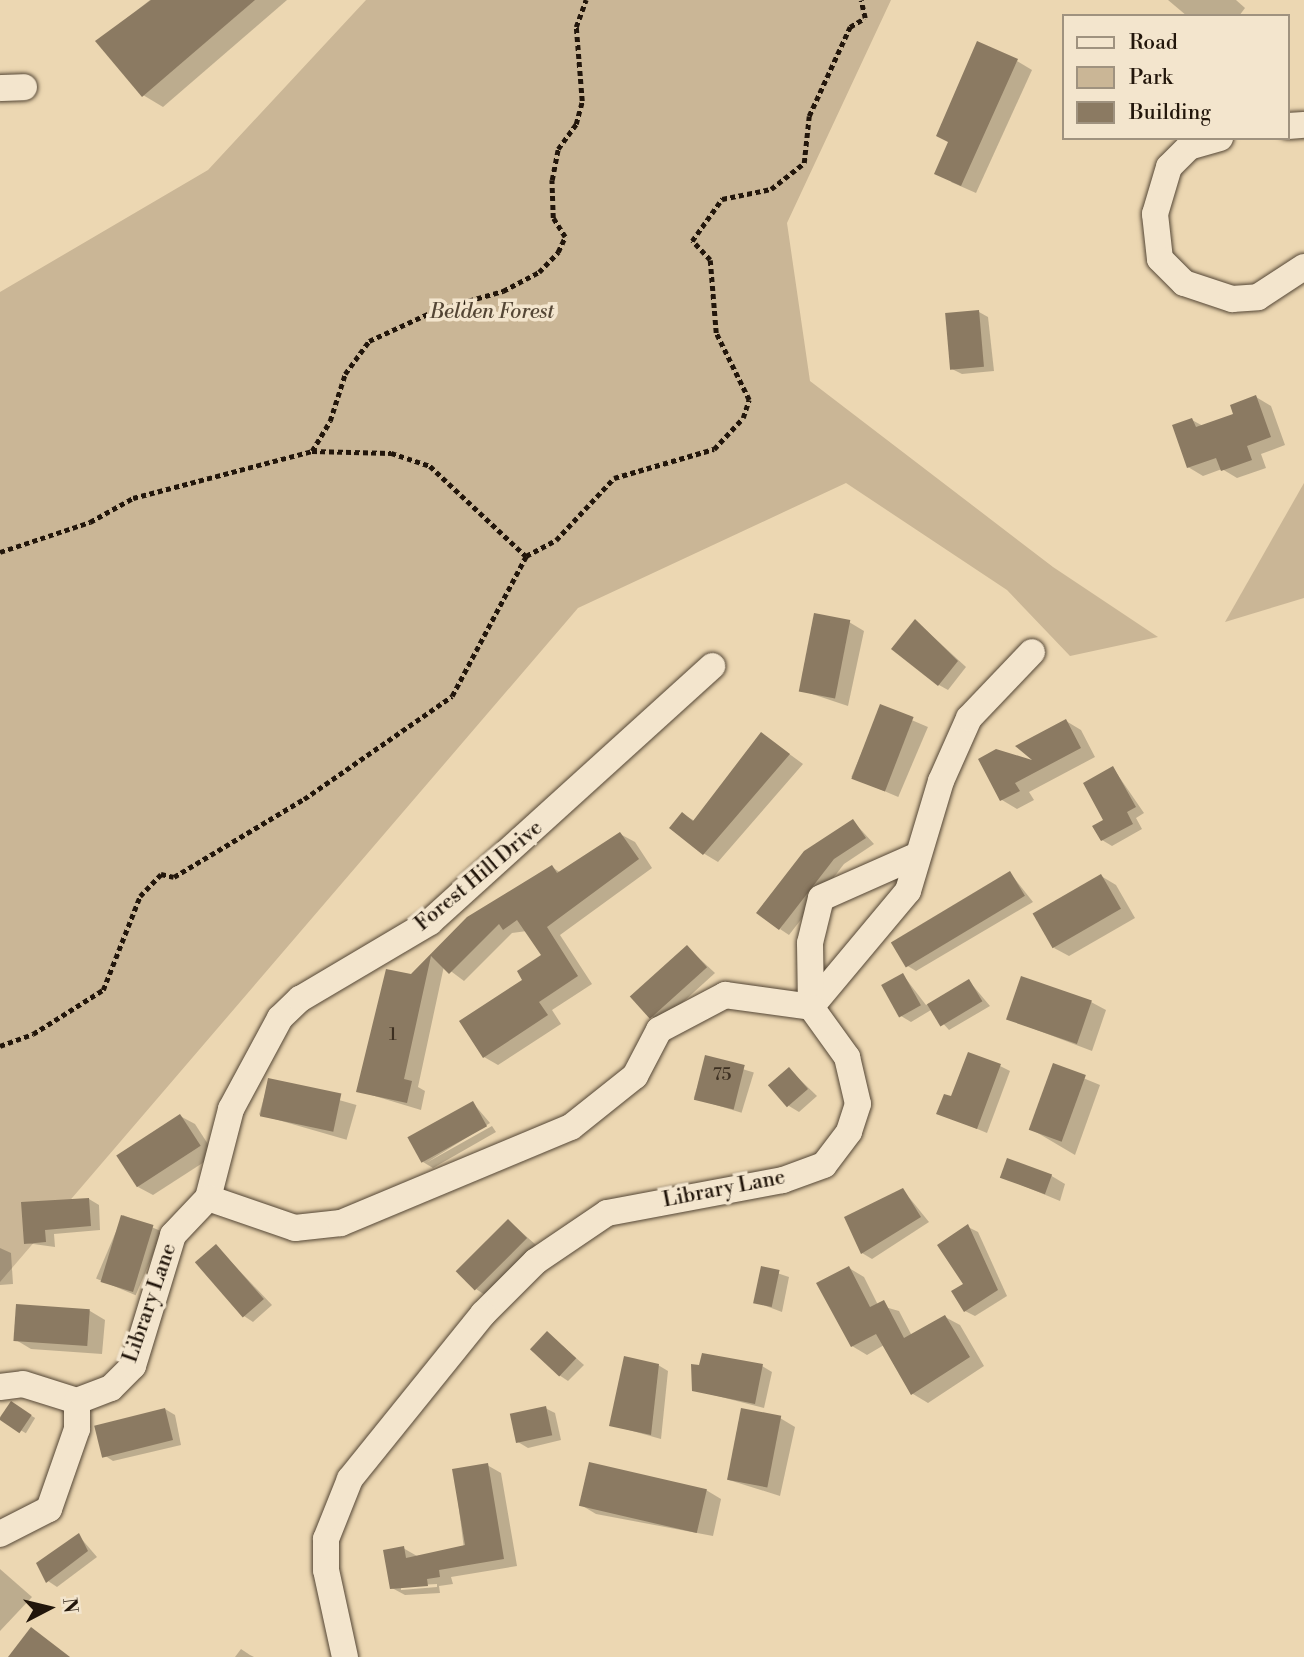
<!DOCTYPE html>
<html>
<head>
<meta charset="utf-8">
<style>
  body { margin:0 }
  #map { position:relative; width:1304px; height:1657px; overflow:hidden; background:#ecd7b2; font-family:"Libre Bodoni",serif }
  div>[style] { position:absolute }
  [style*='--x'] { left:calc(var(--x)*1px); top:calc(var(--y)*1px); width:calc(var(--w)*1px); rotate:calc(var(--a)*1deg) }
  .green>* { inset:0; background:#cab696 }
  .shadow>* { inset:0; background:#0003; transform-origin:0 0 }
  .building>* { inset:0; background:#8b7a62; transform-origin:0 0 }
  .path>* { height:4.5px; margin-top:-2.25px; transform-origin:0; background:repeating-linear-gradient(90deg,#22160b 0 5px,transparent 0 8.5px) }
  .roads { filter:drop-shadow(0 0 2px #544635) drop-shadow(0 0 2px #544635) }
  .minor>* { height:26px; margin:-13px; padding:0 13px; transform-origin:13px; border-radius:13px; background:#f3e5cd }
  span { translate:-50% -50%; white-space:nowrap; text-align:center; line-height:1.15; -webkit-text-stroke:7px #f3e5cd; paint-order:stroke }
  .number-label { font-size:18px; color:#3c2f21 }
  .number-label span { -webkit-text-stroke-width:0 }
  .park-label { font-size:21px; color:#544635; font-style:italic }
  .street-label { font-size:21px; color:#22160b }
  .legend { position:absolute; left:1062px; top:14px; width:228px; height:126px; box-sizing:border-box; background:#f3e5cd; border:2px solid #9f927f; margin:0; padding:9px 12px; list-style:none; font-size:21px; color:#22160b }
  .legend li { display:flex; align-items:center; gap:14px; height:35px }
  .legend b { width:35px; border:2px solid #9f927f }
  .north { position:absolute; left:14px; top:1573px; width:70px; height:70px; -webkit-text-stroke:5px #f3e5cd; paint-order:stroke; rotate:83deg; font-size:19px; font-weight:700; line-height:28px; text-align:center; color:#22160b }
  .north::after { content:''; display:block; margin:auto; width:24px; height:32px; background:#22160b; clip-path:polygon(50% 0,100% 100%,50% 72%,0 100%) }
</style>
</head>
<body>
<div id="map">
  <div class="green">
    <i style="clip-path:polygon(366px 0,891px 0,787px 223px,810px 381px,1053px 567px,1158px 637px,1070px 656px,1007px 590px,846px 483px,578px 608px,0 1282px,0 292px,208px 170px)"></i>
    <i style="clip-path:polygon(1304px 483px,1304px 598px,1225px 622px)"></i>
  </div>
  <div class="shadow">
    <i style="clip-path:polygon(150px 0,287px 0,163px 107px,143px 95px,98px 41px)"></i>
    <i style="clip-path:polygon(1168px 0,1236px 0,1245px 8px,1239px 16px,1187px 16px)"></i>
    <i style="clip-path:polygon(1017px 61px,1032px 70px,976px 193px,951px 182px)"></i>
    <i style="clip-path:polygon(979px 312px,988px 317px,994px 371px,962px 374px,952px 369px)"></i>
    <i style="clip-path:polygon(1256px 397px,1271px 406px,1285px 445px,1261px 454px,1266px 468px,1237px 478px,1222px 469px,1203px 476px,1188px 467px,1192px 420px,1203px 426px,1235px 415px)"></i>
    <i style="clip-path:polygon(916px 621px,966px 667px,948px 690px,939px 685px)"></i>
    <i style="clip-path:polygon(849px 622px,864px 631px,848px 706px,800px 690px)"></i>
    <i style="left:881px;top:707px;width:51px;height:76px;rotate:23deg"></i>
    <i style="clip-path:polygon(1066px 721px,1081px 730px,1095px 757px,1029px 792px,1034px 800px,1017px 809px,1002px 800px,980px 759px,1040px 764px)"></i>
    <i style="clip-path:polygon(762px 734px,803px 764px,718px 862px,703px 853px,682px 814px,695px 821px)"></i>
    <i style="clip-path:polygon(1113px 768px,1144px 813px,1136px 818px,1142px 829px,1112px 846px,1102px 840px)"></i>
    <i style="clip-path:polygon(853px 821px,874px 844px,844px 864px,789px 935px,780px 929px)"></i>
    <i style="clip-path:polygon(620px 834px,635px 842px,652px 868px,560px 935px,592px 984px,552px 1010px,561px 1024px,498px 1065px,484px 1057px,543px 956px,527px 931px,512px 933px,464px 981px,444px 966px,418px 1087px,425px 1091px,421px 1110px,358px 1091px,411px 976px,469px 919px,552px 867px,561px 873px)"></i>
    <i style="clip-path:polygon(1010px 873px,1033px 902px,916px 971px,906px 965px)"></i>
    <i style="clip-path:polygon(1101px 876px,1116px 885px,1135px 918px,1069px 956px,1054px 948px)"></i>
    <i style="clip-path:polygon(687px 947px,715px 973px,661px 1022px,651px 1016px)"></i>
    <i style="clip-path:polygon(903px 975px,926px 1005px,969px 981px,990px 1006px,949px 1030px,931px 1010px,911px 1022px,901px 1016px)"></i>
    <i style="clip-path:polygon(1091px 1002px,1106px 1010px,1092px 1051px,1008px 1019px)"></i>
    <i style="left:706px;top:1058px;width:50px;height:42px;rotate:17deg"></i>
    <i style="clip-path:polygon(1000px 1066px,1010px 1071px,987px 1133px,939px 1113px)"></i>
    <i style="clip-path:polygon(1054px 1066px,1100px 1085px,1075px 1155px,1031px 1129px)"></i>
    <i style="clip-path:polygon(789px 1069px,817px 1096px,799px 1112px,789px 1106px)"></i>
    <i style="left:269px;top:1080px;width:91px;height:36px;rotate:16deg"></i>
    <i style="clip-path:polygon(473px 1103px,490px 1123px,426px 1163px,492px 1126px,496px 1132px,433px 1168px,423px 1162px)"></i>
    <i style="clip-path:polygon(180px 1116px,195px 1124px,215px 1155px,153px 1195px,138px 1187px)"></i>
    <i style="clip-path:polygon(1050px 1175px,1065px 1184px,1060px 1201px,1002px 1177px)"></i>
    <i style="clip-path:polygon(903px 1190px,929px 1222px,872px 1259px,862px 1253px)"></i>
    <i style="clip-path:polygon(89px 1199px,99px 1205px,100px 1230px,54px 1234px,55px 1247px,26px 1243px)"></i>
    <i style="left:123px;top:1215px;width:43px;height:69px;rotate:23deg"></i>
    <i style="clip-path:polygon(509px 1221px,536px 1245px,485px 1295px,476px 1289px)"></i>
    <i style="clip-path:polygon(968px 1227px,978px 1232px,1007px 1296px,975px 1316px,965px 1311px)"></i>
    <i style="clip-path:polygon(216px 1246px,272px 1305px,253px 1322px,244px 1316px)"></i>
    <i style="clip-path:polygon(0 1248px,11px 1253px,13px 1284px,0 1285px)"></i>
    <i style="clip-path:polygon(762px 1268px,789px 1277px,782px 1312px,755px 1302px)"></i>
    <i style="clip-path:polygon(849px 1268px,864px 1277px,878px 1305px,899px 1311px,912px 1336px,945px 1317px,960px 1325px,984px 1366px,928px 1403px,913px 1394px,884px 1345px,867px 1355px,852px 1346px)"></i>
    <i style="clip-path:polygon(18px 1306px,90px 1311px,105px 1320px,102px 1354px,31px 1349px,16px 1340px)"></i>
    <i style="clip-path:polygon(548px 1333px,584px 1365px,568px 1381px,559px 1375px)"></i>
    <i style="clip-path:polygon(658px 1365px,668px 1371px,661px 1439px,611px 1425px)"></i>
    <i style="clip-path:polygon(762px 1366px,772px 1372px,764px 1408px,694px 1390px)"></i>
    <i style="left:12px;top:1404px;width:27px;height:18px;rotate:31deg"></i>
    <i style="clip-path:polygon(545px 1408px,555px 1413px,561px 1440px,528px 1448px,518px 1442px)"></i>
    <i style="clip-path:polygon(165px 1409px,175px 1415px,181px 1445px,113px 1461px,104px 1455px)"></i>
    <i style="clip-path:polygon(780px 1418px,795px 1427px,780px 1496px,729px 1480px)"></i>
    <i style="clip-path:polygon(evenodd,487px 1465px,501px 1473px,517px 1566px,451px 1577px,453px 1584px,439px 1586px,440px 1593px,405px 1595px,392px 1588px,403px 1548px,417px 1556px,464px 1549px,454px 1470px,487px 1465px,437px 1584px,437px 1587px,401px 1590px,401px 1586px,437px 1584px)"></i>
    <i style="clip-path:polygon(706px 1490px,721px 1499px,713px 1536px,596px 1514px,581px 1505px)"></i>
    <i style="clip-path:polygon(79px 1536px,97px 1557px,57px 1587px,48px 1581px)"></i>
    <i style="clip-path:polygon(0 1569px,32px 1597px,0 1631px)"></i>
    <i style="clip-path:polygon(241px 1649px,250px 1655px,254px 1657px,235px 1657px)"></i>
  </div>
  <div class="building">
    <i style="clip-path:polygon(151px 0,255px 0,142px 97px,95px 41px)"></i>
    <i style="clip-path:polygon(977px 41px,1018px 59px,961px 186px,934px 174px,948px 142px,936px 136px)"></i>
    <i style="left:979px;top:310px;width:57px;height:34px;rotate:85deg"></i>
    <i style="clip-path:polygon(1256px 395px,1271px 437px,1247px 446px,1252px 460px,1221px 471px,1216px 458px,1187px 468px,1172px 425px,1192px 418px,1196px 427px,1233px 414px,1230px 405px)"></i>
    <i style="left:814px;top:613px;width:37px;height:80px;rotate:11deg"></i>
    <i style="clip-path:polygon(915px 619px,958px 661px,938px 686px,891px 649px)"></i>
    <i style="left:880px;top:704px;width:36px;height:80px;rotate:21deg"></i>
    <i style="clip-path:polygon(1066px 719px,1081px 748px,1015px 783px,1020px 791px,1000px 801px,978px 759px,996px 749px,1032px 760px,1015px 746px)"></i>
    <i style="clip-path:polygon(761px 732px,790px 754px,703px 855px,669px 828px,682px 812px,693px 821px)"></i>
    <i style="clip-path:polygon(1113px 766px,1136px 807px,1127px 812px,1133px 824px,1101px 841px,1092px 826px,1103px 820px,1083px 783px)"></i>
    <i style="clip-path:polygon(853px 819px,866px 838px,834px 859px,779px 930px,756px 913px,804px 851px)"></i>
    <i style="clip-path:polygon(620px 832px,639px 859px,547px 927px,578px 976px,539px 1002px,548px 1015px,483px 1058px,459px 1021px,522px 980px,517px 971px,541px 955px,517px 920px,503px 930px,499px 924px,449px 974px,431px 956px,404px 1079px,412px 1081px,407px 1103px,356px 1092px,386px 969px,411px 974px,467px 917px,552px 865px,557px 873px)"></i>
    <i style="left:1010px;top:871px;width:29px;height:139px;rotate:59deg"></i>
    <i style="left:1101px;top:874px;width:40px;height:79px;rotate:60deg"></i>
    <i style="left:687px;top:945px;width:30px;height:77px;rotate:48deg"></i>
    <i style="left:903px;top:973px;width:37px;height:25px;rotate:61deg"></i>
    <i style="left:1021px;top:976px;width:75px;height:46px;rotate:19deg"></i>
    <i style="left:969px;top:979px;width:26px;height:49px;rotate:59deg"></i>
    <i style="clip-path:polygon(968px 1052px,1001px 1064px,977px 1129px,936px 1114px,944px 1094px,951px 1096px)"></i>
    <i style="left:705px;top:1055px;width:41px;height:46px;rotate:14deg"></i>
    <i style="left:1053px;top:1063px;width:35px;height:71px;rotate:20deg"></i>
    <i style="left:789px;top:1067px;width:29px;height:28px;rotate:49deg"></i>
    <i style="left:268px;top:1078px;width:75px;height:39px;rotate:12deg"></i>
    <i style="left:473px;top:1101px;width:29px;height:75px;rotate:61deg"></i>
    <i style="left:180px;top:1114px;width:38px;height:76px;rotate:57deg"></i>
    <i style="left:1007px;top:1158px;width:48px;height:21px;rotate:20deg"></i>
    <i style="clip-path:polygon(903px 1188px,921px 1217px,861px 1254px,844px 1217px)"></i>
    <i style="clip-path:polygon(89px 1198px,91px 1226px,45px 1230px,46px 1242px,24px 1244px,21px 1202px)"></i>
    <i style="left:121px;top:1215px;width:34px;height:70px;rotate:17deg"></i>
    <i style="left:508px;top:1219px;width:27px;height:74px;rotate:45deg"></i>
    <i style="clip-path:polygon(968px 1224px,998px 1290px,964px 1312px,951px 1291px,963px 1284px,937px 1245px)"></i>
    <i style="left:216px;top:1244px;width:73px;height:28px;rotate:49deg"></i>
    <i style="left:761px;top:1266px;width:19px;height:38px;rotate:12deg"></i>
    <i style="clip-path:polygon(849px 1266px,870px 1307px,884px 1300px,904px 1338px,945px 1315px,970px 1357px,911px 1395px,876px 1334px,851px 1347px,816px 1283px)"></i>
    <i style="left:16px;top:1304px;width:74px;height:37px;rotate:4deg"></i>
    <i style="left:547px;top:1331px;width:40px;height:25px;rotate:43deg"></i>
    <i style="clip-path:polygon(702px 1353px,763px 1364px,755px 1404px,692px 1391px,691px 1364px,699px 1365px)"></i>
    <i style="clip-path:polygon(624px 1356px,659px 1364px,651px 1435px,609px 1426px)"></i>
    <i style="left:11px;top:1401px;width:25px;height:22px;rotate:34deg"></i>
    <i style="left:546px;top:1406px;width:30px;height:37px;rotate:78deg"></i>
    <i style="left:165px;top:1408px;width:33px;height:73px;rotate:76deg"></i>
    <i style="left:741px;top:1408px;width:41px;height:73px;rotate:11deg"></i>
    <i style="left:589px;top:1462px;width:121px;height:45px;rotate:13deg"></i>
    <i style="clip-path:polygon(488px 1463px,504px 1559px,439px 1570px,440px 1577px,427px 1579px,428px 1586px,390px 1589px,383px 1550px,404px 1546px,406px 1558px,465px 1545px,452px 1469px)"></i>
    <i style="clip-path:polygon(79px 1533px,88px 1551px,46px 1583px,36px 1563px)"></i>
    <i style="clip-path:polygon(31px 1627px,70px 1657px,8px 1657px)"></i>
  </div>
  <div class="path">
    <i style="--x:312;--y:451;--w:35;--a:-59"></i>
    <i style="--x:330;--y:421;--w:49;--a:-72.3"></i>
    <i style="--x:345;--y:374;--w:41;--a:-54"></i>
    <i style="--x:369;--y:341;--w:74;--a:-24.8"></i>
    <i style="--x:436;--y:310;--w:70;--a:-15.8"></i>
    <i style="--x:503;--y:291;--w:41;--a:-27.8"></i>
    <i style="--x:539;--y:272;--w:28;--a:-46"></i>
    <i style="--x:558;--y:252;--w:17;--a:-65"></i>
    <i style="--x:565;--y:237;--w:22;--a:-122"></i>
    <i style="--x:553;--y:218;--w:38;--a:-92"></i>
    <i style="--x:552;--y:180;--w:32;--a:-79"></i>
    <i style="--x:558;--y:149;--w:31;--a:-54"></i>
    <i style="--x:576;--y:124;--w:24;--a:-75"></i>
    <i style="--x:582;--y:101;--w:74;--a:-94.6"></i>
    <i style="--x:576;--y:27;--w:29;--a:-70"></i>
    <i style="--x:0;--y:552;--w:95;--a:-18.4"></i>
    <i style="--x:90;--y:522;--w:49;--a:-29.2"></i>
    <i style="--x:133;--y:498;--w:185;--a:-14.7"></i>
    <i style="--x:312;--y:451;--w:79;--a:1.5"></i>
    <i style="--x:391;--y:453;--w:41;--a:18.4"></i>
    <i style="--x:430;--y:466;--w:132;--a:43.2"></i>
    <i style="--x:0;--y:1046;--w:35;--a:-20"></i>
    <i style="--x:33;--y:1034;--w:83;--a:-32.2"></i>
    <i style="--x:103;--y:990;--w:101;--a:-68.5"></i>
    <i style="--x:140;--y:896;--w:30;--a:-46"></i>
    <i style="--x:161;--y:874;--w:13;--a:13"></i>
    <i style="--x:174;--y:877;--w:152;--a:-31"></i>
    <i style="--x:304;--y:799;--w:180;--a:-34.8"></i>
    <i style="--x:452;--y:696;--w:158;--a:-62.1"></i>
    <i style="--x:526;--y:556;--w:34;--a:-28"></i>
    <i style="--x:556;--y:540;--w:85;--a:-46.9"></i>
    <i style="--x:614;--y:478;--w:104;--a:-16.2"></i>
    <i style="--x:714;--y:449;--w:42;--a:-46.9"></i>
    <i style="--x:743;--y:418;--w:19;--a:-72"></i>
    <i style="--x:749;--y:400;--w:75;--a:-116.2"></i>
    <i style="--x:716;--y:333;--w:73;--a:-94.7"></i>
    <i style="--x:710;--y:260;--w:26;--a:-133"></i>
    <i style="--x:692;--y:241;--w:52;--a:-54.5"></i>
    <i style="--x:722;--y:199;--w:50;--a:-11.5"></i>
    <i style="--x:771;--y:189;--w:42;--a:-38.2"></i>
    <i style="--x:804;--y:163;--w:47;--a:-83.9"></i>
    <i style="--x:809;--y:116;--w:98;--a:-65.3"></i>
    <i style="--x:850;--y:27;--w:17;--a:-31"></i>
    <i style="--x:865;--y:18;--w:18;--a:-103"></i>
  </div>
  <div class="roads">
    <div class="minor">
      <i style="--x:0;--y:88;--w:24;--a:-2"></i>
      <i style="--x:1288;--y:126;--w:16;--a:-4"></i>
      <i style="--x:1220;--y:138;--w:32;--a:164"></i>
      <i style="--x:1189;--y:147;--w:28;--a:135"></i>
      <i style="--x:1169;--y:167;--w:49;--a:106.6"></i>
      <i style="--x:1155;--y:214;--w:45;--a:83.7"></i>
      <i style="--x:1160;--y:259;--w:34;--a:45"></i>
      <i style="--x:1184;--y:283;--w:51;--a:18.4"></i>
      <i style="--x:1232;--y:299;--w:26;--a:-4"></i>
      <i style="--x:1258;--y:297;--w:55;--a:-33.1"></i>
      <i style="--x:811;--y:1007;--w:151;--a:-50.1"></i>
      <i style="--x:908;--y:891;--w:115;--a:-73.3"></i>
      <i style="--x:941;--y:781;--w:69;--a:-66"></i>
      <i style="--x:969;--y:718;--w:91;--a:-46.3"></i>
      <i style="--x:811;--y:1007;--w:64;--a:-90.9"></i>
      <i style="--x:810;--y:943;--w:46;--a:-76.3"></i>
      <i style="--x:821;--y:898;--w:104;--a:-23.9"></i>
      <i style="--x:208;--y:1198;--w:92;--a:-75.5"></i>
      <i style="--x:231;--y:1109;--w:103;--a:-61.7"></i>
      <i style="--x:280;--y:1018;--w:28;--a:-44"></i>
      <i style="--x:300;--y:999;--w:151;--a:-30.6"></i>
      <i style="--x:430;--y:922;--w:381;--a:-42.2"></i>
      <i style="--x:0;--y:1387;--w:23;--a:-7"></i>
      <i style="--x:23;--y:1384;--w:57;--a:17.5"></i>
      <i style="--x:77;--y:1401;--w:36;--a:-21"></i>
      <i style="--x:111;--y:1388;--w:31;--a:-45"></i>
      <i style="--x:133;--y:1366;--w:137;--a:-73"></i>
      <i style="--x:173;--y:1235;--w:51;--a:-46.6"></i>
      <i style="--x:208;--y:1198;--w:92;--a:19"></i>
      <i style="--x:295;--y:1228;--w:46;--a:-6.2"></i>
      <i style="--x:341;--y:1223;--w:249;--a:-22.7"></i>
      <i style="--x:571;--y:1127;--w:82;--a:-38.6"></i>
      <i style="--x:635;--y:1076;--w:52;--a:-62.4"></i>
      <i style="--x:659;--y:1030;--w:75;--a:-27.9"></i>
      <i style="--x:725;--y:995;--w:87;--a:7.9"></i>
      <i style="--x:811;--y:1007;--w:62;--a:54.2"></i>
      <i style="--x:847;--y:1057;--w:48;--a:76.8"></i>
      <i style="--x:858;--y:1104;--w:29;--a:108"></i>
      <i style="--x:849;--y:1132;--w:41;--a:127.1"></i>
      <i style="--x:824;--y:1165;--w:44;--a:159.9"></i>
      <i style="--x:783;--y:1180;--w:179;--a:169.4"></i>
      <i style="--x:607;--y:1213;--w:86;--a:145.9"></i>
      <i style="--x:536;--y:1261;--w:75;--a:135"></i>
      <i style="--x:483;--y:1314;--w:212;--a:128.9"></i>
      <i style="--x:350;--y:1479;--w:65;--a:111.8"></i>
      <i style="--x:326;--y:1539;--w:31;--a:90"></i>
      <i style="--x:326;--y:1570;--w:89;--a:77.7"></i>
      <i style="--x:0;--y:1534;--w:55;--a:-27"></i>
      <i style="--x:49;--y:1509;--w:85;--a:-70.7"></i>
      <i style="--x:77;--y:1429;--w:28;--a:-90"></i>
    </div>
  </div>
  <div class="number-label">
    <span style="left:393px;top:1035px">1</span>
    <span style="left:722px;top:1075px">75</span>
  </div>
  <div class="park-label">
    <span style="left:492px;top:312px">Belden Forest</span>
  </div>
  <div class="street-label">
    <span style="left:479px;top:876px;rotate:-40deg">Forest Hill Drive</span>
    <span style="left:724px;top:1189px;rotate:-11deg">Library Lane</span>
    <span style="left:150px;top:1303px;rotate:-71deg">Library Lane</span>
  </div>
  <ul class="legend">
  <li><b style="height:9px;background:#f3e5cd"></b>Road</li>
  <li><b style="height:19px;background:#cab696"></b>Park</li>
  <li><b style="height:19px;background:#8b7a62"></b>Building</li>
  </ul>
  <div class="north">N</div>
</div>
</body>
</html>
